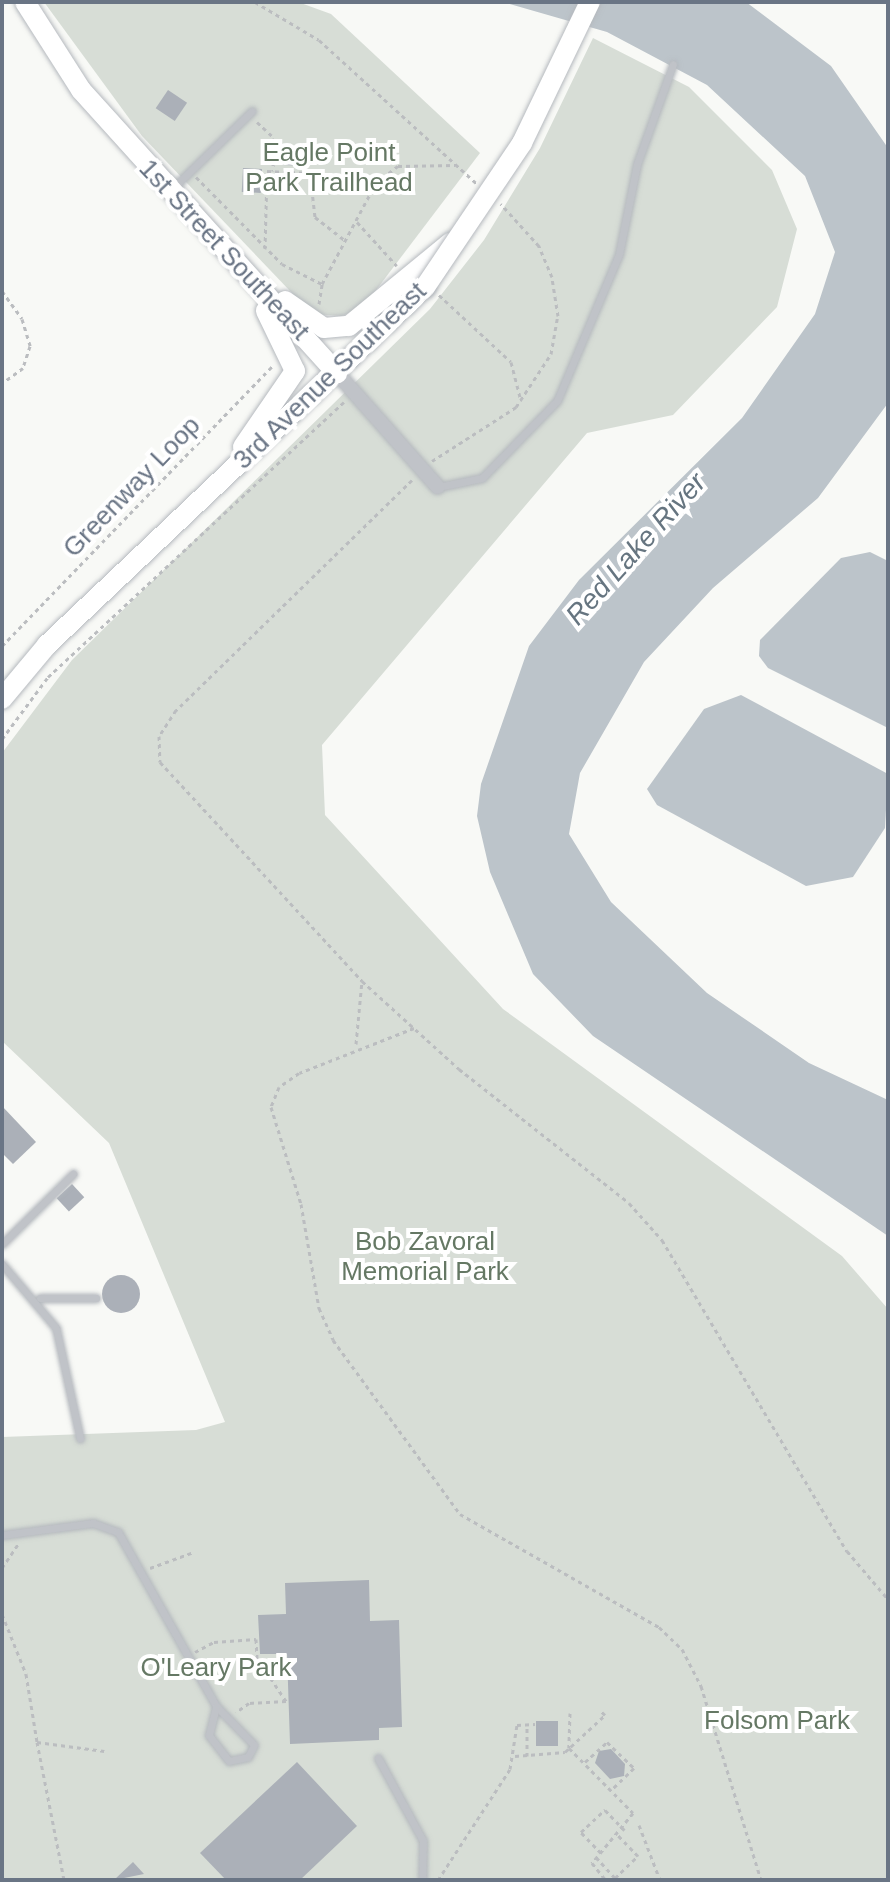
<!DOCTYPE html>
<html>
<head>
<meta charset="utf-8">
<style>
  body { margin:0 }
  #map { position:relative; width:890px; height:1882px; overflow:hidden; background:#f8f9f6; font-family:Arial,sans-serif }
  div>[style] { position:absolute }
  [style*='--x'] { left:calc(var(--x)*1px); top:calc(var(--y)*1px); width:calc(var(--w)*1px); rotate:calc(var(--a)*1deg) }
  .green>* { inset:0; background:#d7ddd6 }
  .water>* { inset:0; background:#bcc4ca }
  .building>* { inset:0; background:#abb0b8; transform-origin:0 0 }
  .round { border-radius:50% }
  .path>* { height:3px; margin-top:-1.5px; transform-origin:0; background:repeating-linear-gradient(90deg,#bbbdc0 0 4px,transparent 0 8px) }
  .roads { filter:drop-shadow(0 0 2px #b5b9be) drop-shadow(0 0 2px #b5b9be) }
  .lane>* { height:7px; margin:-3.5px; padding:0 3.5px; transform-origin:3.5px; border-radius:3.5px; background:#c0c3c8 }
  .street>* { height:14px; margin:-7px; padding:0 7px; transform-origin:7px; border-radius:7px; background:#c0c3c8 }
  .secondary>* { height:20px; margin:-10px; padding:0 10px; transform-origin:10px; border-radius:10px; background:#fff }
  .bridges { filter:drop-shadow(0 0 2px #b5b9be) drop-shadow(0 0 2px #b5b9be) }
  .secondary-bridge>* { height:20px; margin:-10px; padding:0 10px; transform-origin:10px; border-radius:10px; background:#fff }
  span { translate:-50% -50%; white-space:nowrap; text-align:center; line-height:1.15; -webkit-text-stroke:8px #fff; paint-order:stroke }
  .park-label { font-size:26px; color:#657864 }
  .street-label { font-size:26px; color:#6a7585 }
  .water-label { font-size:28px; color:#667580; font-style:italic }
  .frame { position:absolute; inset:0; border:4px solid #6a7585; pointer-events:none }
</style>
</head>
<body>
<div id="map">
  <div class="green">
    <i style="clip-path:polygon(44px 2px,298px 2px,331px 14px,480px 153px,364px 306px,342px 316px,312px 314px,142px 136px)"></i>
    <i style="clip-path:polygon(593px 38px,689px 87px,772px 170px,797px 229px,777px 307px,673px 415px,587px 433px,322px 745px,325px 815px,503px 1009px,842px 1256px,888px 1309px,888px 1880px,2px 1880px,2px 1437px,196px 1430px,225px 1422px,109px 1143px,2px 1041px,2px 753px,72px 660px,430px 309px,484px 240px,540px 148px)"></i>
  </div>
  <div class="water">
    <i style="clip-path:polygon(503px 2px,746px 2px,831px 66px,888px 148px,888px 403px,818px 498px,713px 588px,644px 662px,580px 773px,569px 834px,611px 902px,707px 993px,809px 1063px,888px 1100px,888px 1236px,593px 1036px,533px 974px,490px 872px,477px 816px,481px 784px,529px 646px,579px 580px,742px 418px,815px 314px,835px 252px,805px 176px,707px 85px,607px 32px)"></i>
    <i style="clip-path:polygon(870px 552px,888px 561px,888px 728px,768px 668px,759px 656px,760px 640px,841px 558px)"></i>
    <i style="clip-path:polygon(741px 695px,888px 774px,885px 828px,853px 877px,806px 886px,657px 805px,647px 789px,704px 709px)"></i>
  </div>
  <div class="building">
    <i style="left:168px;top:90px;width:23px;height:22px;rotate:34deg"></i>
    <i style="left:282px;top:151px;width:24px;height:14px;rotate:2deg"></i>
    <i style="left:243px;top:168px;width:19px;height:24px;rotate:3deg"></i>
    <i style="clip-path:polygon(2px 1106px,36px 1142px,13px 1164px,2px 1153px)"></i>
    <i style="left:72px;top:1184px;width:18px;height:21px;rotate:47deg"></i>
    <i class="round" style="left:102px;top:1275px;width:38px;height:38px"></i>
    <i style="clip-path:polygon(369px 1580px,370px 1621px,399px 1620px,402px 1727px,379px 1728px,379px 1740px,290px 1744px,287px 1654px,260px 1654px,258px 1615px,286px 1614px,285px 1583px)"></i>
    <i style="left:536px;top:1721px;width:22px;height:25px"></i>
    <i style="clip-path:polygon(611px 1749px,625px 1764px,624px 1776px,610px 1779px,595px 1763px,599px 1751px)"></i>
    <i style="clip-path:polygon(297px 1762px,357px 1826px,300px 1880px,226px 1880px,200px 1853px)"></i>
    <i style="clip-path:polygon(133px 1862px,144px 1874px,114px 1880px)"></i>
  </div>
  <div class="path">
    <i style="--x:255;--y:2;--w:74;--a:30.7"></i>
    <i style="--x:319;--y:40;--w:214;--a:42.3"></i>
    <i style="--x:257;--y:122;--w:23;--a:43"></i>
    <i style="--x:274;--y:138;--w:33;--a:92"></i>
    <i style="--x:196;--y:177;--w:122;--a:45.3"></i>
    <i style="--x:282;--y:264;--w:45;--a:26.6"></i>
    <i style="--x:357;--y:222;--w:59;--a:47.7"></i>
    <i style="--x:265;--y:249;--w:78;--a:-88.5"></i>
    <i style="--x:267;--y:171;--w:43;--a:2.7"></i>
    <i style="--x:310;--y:173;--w:44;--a:83.5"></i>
    <i style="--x:315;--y:217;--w:37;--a:38"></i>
    <i style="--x:2;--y:291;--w:34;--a:54"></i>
    <i style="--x:22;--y:319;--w:28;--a:73"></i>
    <i style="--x:30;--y:346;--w:23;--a:108"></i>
    <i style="--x:23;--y:368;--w:26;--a:144"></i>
    <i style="--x:439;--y:295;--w:98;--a:42.9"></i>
    <i style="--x:511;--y:362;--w:40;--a:75.6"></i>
    <i style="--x:319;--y:304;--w:20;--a:-81"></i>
    <i style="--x:322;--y:284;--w:115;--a:-61.9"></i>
    <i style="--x:376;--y:183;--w:28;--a:-38"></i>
    <i style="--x:398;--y:166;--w:57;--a:-1"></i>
    <i style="--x:432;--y:461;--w:100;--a:-32.7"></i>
    <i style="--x:516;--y:407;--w:64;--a:-56.6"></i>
    <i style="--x:551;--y:354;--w:39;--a:-80"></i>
    <i style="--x:558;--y:316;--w:39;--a:-99"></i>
    <i style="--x:552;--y:277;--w:34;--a:-113"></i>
    <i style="--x:539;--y:246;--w:57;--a:-132.1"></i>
    <i style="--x:412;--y:480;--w:330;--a:135.7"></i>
    <i style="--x:176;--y:710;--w:31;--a:123"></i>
    <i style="--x:159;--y:736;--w:26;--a:88"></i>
    <i style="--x:160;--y:762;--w:298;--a:47.3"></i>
    <i style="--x:362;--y:981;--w:131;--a:42.2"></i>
    <i style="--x:459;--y:1069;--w:216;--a:38.2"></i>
    <i style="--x:629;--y:1203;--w:50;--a:48.3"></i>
    <i style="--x:662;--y:1240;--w:362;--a:59.3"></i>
    <i style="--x:847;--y:1551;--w:63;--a:49.5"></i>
    <i style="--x:2;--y:646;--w:390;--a:-46"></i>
    <i style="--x:2;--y:739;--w:77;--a:-53.4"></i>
    <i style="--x:48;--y:677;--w:404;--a:-42.9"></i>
    <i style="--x:414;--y:1028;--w:123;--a:158.6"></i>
    <i style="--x:299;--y:1073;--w:24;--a:145"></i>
    <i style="--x:279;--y:1087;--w:22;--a:112"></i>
    <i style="--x:271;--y:1107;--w:102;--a:72.8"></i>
    <i style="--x:301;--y:1204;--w:106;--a:80.2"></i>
    <i style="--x:319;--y:1308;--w:35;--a:66"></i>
    <i style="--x:333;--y:1340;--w:215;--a:53.9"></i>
    <i style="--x:460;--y:1514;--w:229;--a:29.6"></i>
    <i style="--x:659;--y:1627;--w:32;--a:44"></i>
    <i style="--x:682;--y:1649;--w:42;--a:62.8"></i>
    <i style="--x:701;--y:1686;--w:203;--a:72.8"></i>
    <i style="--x:356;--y:1044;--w:63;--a:-84.6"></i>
    <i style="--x:2;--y:1568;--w:29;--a:-56"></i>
    <i style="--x:150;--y:1568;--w:47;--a:-20"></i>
    <i style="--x:2;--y:1614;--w:65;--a:68.2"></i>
    <i style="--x:26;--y:1674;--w:69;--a:80.8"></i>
    <i style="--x:37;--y:1742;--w:68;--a:7.7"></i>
    <i style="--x:195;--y:1652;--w:21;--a:-28"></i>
    <i style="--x:214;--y:1642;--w:42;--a:-4.1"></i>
    <i style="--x:256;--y:1639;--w:19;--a:87"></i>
    <i style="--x:257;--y:1658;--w:52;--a:56"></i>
    <i style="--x:286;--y:1701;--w:37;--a:177"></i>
    <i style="--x:249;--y:1703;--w:16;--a:145"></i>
    <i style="--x:570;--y:1713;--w:35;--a:92"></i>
    <i style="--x:569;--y:1748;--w:91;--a:45.4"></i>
    <i style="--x:633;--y:1813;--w:65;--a:129.4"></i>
    <i style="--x:592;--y:1863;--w:22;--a:51"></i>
    <i style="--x:37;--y:1742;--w:141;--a:78.9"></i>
    <i style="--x:515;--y:1756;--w:50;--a:-4.6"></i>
    <i style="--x:565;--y:1752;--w:54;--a:-42.8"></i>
    <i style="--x:605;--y:1715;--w:7;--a:-135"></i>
    <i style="--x:527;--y:1756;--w:32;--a:-90"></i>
    <i style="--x:585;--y:1762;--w:30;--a:-42"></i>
    <i style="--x:607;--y:1742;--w:37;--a:44"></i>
    <i style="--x:634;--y:1768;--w:29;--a:136"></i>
    <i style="--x:639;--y:1825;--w:59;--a:69.1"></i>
    <i style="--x:601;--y:1853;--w:29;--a:-134"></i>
    <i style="--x:581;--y:1832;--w:33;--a:-43"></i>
    <i style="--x:605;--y:1810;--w:28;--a:46"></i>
    <i style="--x:596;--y:1857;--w:28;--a:48"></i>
    <i style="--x:615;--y:1878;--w:32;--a:-44"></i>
    <i style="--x:638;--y:1856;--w:29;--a:-134"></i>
    <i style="--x:438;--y:1880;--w:132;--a:-57"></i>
    <i style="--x:510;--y:1769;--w:45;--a:-81"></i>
    <i style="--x:517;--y:1725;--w:18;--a:-3"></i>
  </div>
  <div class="roads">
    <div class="lane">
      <i style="--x:174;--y:187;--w:109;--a:-44.3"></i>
      <i style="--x:438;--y:487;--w:45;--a:-11.6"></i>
      <i style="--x:482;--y:478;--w:107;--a:-45.8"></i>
      <i style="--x:557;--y:401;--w:160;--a:-67.1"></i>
      <i style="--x:619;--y:254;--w:92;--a:-78.7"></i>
      <i style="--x:637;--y:164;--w:106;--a:-70.2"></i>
      <i style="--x:2;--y:1244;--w:100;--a:-44.6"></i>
      <i style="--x:2;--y:1264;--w:84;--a:49.8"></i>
      <i style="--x:56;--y:1328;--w:113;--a:77.7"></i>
      <i style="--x:40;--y:1298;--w:56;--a:0"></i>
      <i style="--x:2;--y:1535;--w:92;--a:-7.5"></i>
      <i style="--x:93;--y:1523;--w:27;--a:20"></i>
      <i style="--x:118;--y:1532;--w:200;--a:60.6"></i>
      <i style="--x:216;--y:1706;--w:54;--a:45.7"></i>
      <i style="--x:254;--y:1745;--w:13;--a:117"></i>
      <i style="--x:248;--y:1757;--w:19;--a:168"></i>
      <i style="--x:229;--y:1761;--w:33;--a:-128"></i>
      <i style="--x:209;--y:1735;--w:30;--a:-76"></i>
      <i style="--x:378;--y:1758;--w:94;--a:61.5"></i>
      <i style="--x:423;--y:1841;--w:39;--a:91"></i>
    </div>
    <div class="street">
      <i style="--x:337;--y:373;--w:152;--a:48.5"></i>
    </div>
    <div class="secondary">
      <i style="--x:25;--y:2;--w:104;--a:57.5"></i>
      <i style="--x:81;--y:90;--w:382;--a:47.9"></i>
      <i style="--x:285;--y:301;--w:47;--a:34.7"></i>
      <i style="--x:324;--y:328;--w:25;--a:-5"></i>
      <i style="--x:349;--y:326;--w:131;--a:-39.4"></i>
      <i style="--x:243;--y:447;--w:92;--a:-55.6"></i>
      <i style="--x:295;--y:371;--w:67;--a:-115.8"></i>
      <i style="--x:2;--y:699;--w:70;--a:-50.2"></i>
      <i style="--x:47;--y:645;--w:521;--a:-43.44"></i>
    </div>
  </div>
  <div class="bridges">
    <div class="secondary-bridge">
      <i style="--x:425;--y:287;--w:174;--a:-56"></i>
      <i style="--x:522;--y:143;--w:157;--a:-64.3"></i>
    </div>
  </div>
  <div class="park-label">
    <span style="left:329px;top:168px">Eagle Point<br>Park Trailhead</span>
    <span style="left:425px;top:1257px">Bob Zavoral<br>Memorial Park</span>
    <span style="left:216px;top:1668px">O'Leary Park</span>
    <span style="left:777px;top:1721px">Folsom Park</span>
  </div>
  <div class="street-label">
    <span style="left:224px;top:250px;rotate:47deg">1st Street Southeast</span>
    <span style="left:330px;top:376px;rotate:-44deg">3rd Avenue Southeast</span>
    <span style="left:132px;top:487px;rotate:-46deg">Greenway Loop</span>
  </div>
  <div class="water-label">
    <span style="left:636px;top:549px;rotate:-48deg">Red Lake River</span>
  </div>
  <div class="frame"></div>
</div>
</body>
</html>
